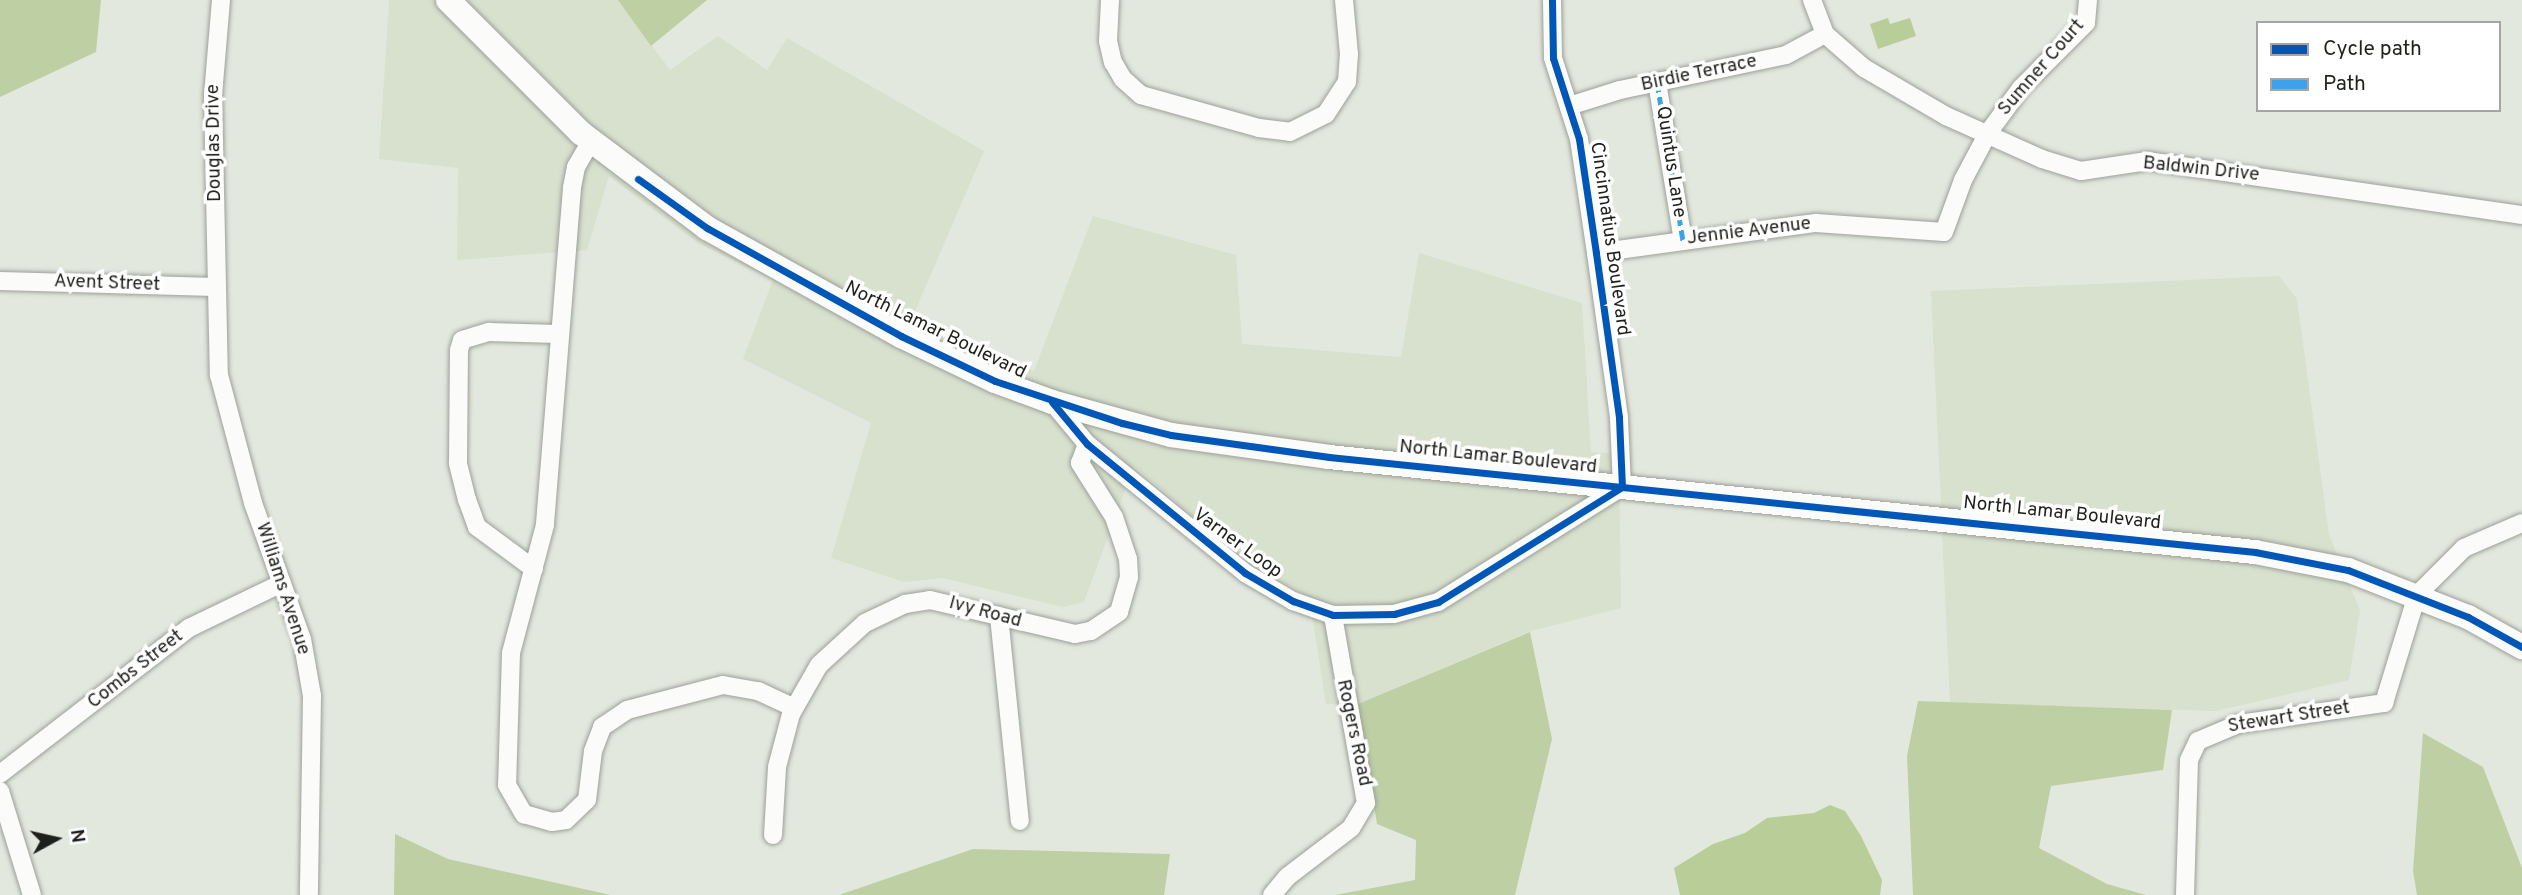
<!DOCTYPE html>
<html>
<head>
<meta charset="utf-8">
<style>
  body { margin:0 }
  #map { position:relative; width:2522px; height:895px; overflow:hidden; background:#e3e8de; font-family:Overpass,sans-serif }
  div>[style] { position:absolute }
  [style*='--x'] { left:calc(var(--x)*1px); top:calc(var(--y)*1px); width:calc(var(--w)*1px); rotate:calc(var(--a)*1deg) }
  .built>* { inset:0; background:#d8e0ce }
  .forest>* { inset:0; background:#bdcfa3 }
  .water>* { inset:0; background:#b8cd97 }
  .roads { filter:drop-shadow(0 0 2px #9da09a) drop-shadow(0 0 2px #9da09a) }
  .street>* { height:18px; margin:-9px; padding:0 9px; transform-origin:9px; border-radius:9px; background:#fbfcfa }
  .secondary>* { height:24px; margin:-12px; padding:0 12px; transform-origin:12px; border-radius:12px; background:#fbfcfa }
  .quiet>* { height:5px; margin-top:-2.5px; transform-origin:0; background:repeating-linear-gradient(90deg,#3da2ea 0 10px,transparent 0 15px) }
  .cycleway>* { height:7px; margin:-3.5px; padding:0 3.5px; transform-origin:3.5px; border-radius:3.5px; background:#0057b8 }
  span { translate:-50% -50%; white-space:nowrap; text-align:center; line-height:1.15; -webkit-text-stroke:7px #fff; paint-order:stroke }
  .street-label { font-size:19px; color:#1e211b }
  .legend { position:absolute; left:2256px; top:21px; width:245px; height:91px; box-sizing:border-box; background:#fff; border:2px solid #a5a6a4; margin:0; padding:9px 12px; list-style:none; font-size:21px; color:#1e211b }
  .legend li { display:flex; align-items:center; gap:14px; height:35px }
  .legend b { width:35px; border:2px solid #a5a6a4 }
  .north { position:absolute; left:21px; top:804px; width:70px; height:70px; -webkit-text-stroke:5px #fff; paint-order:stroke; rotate:82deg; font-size:19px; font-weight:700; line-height:28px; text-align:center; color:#1e211b }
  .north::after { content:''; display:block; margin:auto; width:24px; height:32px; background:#1e211b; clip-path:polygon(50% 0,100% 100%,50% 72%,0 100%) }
</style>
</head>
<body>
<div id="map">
  <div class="built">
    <i style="clip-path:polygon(389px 0,618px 0,670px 70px,718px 36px,767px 70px,787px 38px,984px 151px,910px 323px,1034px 371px,1093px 216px,1236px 255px,1242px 344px,1401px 357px,1419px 253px,1582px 303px,1591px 452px,1619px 454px,1621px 608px,1531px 631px,1358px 704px,1326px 704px,1313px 621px,1302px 593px,1248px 563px,1134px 466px,1084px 602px,1063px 607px,943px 578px,904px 582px,831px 558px,871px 423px,743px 359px,773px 280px,698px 243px,609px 176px,587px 250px,457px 260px,458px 168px,379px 159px)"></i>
    <i style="clip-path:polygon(2279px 276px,2297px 299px,2329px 535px,2360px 610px,2349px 680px,2216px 711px,1950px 703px,1931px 291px)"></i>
  </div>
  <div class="forest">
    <i style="clip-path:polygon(0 0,101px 0,96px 52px,0 97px)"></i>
    <i style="clip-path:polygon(618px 0,707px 0,651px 46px)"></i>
    <i style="clip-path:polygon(1530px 632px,1552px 739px,1515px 895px,1335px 895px,1415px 880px,1416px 840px,1377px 824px,1358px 704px)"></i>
    <i style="clip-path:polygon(1918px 701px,2172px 710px,2163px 770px,2051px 786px,2039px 848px,2107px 884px,2146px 895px,1913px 895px,1907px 756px)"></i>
    <i style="clip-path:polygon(2423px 733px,2483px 767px,2522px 868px,2522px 895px,2417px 895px,2413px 871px)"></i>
    <i style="clip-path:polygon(395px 834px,448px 859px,611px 895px,394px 895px)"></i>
    <i style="clip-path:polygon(973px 849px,1170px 854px,1164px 895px,839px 895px)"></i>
  </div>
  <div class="water">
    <i style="clip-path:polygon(1888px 18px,1890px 24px,1910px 18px,1916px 36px,1878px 49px,1870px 24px)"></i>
    <i style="clip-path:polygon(1830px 805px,1845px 811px,1861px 836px,1882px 880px,1880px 895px,1680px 895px,1674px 868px,1713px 844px,1745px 833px,1767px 818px,1814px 813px)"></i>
  </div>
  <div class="roads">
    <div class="street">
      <i style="--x:221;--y:0;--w:96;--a:94.8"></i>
      <i style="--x:213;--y:96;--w:279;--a:88.8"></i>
      <i style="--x:219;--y:375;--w:132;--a:75.1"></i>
      <i style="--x:253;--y:503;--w:145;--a:70.2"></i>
      <i style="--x:302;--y:639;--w:58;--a:80"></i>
      <i style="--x:312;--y:696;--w:199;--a:90.9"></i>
      <i style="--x:1110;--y:0;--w:41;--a:92.8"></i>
      <i style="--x:1108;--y:41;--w:22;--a:77"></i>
      <i style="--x:1113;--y:62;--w:20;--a:60"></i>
      <i style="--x:1123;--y:79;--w:24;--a:42"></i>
      <i style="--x:1141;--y:95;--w:123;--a:15.6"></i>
      <i style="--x:1259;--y:128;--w:31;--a:7"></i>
      <i style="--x:1290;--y:132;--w:40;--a:-26.6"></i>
      <i style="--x:1326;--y:114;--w:38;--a:-57"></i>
      <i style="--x:1347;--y:82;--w:28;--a:-86"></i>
      <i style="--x:1349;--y:54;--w:54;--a:-95.3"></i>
      <i style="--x:1812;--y:0;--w:36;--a:69"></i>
      <i style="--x:1825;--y:34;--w:52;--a:41.1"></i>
      <i style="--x:1864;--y:68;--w:95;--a:30.3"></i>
      <i style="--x:1946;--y:116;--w:105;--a:24.1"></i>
      <i style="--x:2042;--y:159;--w:41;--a:17.1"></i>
      <i style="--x:2081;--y:171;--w:67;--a:-8.6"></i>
      <i style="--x:2147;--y:161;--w:379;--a:8.2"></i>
      <i style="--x:1657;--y:82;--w:161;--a:80.7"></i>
      <i style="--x:1569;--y:106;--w:53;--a:-17.4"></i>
      <i style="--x:1620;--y:90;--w:170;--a:-11.9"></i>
      <i style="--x:1786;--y:55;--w:44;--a:-28.3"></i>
      <i style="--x:591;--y:141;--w:30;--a:120"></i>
      <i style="--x:576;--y:167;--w:21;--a:101"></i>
      <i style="--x:572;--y:188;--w:338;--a:94.6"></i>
      <i style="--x:545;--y:525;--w:132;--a:104.9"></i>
      <i style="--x:511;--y:653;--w:132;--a:91.7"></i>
      <i style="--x:507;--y:785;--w:34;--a:60"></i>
      <i style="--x:524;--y:814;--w:29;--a:16"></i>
      <i style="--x:552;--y:822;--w:14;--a:-8"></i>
      <i style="--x:566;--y:820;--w:29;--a:-44"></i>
      <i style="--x:587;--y:800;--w:49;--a:-83"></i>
      <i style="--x:593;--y:751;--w:26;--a:-69"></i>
      <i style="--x:602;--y:727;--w:30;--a:-34"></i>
      <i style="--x:627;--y:710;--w:99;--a:-14.6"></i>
      <i style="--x:723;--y:685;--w:36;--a:10"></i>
      <i style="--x:758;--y:691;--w:40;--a:25"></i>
      <i style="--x:1596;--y:253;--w:222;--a:-7.8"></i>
      <i style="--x:1816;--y:223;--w:128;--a:4"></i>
      <i style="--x:1944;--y:232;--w:55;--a:-69.9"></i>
      <i style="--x:1963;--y:180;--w:53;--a:-62"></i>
      <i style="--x:1988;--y:133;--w:56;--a:-53.7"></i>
      <i style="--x:2021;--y:88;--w:92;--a:-45"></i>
      <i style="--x:2086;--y:23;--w:23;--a:-85"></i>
      <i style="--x:0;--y:281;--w:215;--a:1.6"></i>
      <i style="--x:1052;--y:402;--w:55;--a:50.2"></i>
      <i style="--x:1087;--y:444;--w:204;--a:39.2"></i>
      <i style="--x:1245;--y:573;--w:56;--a:30.3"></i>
      <i style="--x:1293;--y:601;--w:42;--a:19.3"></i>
      <i style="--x:1333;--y:615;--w:61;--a:-0.9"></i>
      <i style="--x:1394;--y:614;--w:46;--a:-15.3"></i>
      <i style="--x:1438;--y:602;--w:217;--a:-32"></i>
      <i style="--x:1622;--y:487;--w:70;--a:-92.5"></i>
      <i style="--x:1619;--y:417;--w:166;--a:-98"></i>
      <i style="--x:1596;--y:253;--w:115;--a:-98.5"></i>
      <i style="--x:1579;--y:139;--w:85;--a:-107.8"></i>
      <i style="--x:1553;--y:58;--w:58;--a:-91"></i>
      <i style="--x:534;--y:569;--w:71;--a:-143.6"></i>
      <i style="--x:477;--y:527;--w:29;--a:-110"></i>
      <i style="--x:467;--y:500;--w:38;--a:-104"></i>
      <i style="--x:458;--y:463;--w:113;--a:-89.5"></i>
      <i style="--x:459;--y:350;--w:10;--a:-73"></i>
      <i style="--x:462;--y:340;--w:28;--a:-17"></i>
      <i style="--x:489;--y:332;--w:68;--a:1.7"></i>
      <i style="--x:999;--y:616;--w:206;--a:84.2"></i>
      <i style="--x:0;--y:774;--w:239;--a:-37.7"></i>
      <i style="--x:189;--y:628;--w:103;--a:-25.8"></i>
      <i style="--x:0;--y:791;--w:109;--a:72.9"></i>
      <i style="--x:773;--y:835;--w:68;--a:-86.6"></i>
      <i style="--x:777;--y:767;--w:55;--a:-75.2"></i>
      <i style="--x:791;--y:714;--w:56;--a:-60.3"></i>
      <i style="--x:819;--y:665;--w:62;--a:-42.4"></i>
      <i style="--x:865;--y:623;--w:44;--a:-25.4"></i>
      <i style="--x:905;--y:604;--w:25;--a:-9"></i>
      <i style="--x:930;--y:600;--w:149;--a:13.2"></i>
      <i style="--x:1075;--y:634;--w:16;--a:-11"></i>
      <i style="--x:1091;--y:631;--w:34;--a:-34"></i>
      <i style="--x:1119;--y:612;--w:36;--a:-74"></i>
      <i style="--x:1129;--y:577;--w:18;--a:-93"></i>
      <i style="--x:1128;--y:559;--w:44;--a:-108.4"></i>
      <i style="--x:1114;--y:517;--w:64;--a:-122.2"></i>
      <i style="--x:1080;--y:463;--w:20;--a:-70"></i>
      <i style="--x:1272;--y:895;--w:23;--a:-50"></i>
      <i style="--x:1287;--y:877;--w:81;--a:-37.4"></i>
      <i style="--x:1351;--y:828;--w:29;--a:-59"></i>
      <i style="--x:1366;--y:803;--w:191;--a:-100"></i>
      <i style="--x:2185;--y:895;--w:135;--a:-88.3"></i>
      <i style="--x:2189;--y:760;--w:21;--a:-65"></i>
      <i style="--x:2198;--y:741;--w:43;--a:-23"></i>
      <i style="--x:2238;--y:724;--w:148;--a:-8.2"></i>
      <i style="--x:2384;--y:703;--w:113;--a:-73"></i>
      <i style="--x:2417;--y:595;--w:66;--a:-45"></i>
      <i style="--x:2464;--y:548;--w:63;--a:-23.3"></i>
    </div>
    <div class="secondary">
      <i style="--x:448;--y:0;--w:188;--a:45"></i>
      <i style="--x:581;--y:133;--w:158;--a:37"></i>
      <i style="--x:707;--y:228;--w:222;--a:29.1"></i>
      <i style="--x:901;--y:336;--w:104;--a:25.6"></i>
      <i style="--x:995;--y:381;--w:61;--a:20.2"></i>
      <i style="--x:1052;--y:402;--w:123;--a:15.5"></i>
      <i style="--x:1171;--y:435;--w:160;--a:7.9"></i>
      <i style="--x:1329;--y:457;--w:931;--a:5.86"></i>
      <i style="--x:2255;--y:552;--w:95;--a:11"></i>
      <i style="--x:2348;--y:570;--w:129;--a:21.4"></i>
      <i style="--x:2468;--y:617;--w:62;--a:29.1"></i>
    </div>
  </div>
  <div class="quiet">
    <i style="--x:1657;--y:82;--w:161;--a:80.7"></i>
  </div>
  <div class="cycleway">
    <i style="--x:638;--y:179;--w:85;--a:35.4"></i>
    <i style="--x:707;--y:228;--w:222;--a:29.1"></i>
    <i style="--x:901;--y:336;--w:104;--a:25.6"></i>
    <i style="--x:995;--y:381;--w:134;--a:18.3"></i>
    <i style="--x:1122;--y:423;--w:50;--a:13.8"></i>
    <i style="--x:1171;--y:435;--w:160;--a:7.9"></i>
    <i style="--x:1329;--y:457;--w:931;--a:5.86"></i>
    <i style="--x:2255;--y:552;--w:95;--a:11"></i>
    <i style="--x:2348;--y:570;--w:129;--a:21.4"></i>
    <i style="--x:2468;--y:617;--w:62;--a:29.1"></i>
    <i style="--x:1052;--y:402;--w:55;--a:50.2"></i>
    <i style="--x:1087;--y:444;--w:204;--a:39.2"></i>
    <i style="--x:1245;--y:573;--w:56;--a:30.3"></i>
    <i style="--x:1293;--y:601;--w:42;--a:19.3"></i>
    <i style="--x:1333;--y:615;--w:61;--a:-0.9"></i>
    <i style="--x:1394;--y:614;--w:46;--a:-15.3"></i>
    <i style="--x:1438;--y:602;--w:217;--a:-32"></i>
    <i style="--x:1622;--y:487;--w:70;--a:-92.5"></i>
    <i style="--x:1619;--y:417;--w:166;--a:-98"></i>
    <i style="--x:1596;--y:253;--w:115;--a:-98.5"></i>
    <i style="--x:1579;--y:139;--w:85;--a:-107.8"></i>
    <i style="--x:1553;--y:58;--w:58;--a:-91"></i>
  </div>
  <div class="street-label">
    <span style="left:2042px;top:68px;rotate:-49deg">Sumner Court</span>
    <span style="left:1699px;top:74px;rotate:-12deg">Birdie Terrace</span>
    <span style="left:215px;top:143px;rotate:-91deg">Douglas Drive</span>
    <span style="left:1670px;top:162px;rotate:81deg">Quintus Lane</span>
    <span style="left:2201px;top:170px;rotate:6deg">Baldwin Drive</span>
    <span style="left:1749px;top:232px;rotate:-7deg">Jennie Avenue</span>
    <span style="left:1609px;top:239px;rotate:82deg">Cincinnatius Boulevard</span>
    <span style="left:107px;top:284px;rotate:2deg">Avent Street</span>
    <span style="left:935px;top:331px;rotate:26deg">North Lamar Boulevard</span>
    <span style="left:1498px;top:458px;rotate:6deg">North Lamar Boulevard</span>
    <span style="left:2062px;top:514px;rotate:6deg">North Lamar Boulevard</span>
    <span style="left:1237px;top:544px;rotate:36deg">Varner Loop</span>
    <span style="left:282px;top:589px;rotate:72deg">Williams Avenue</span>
    <span style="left:985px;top:613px;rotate:15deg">Ivy Road</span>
    <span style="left:136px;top:670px;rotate:-38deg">Combs Street</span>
    <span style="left:2289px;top:718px;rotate:-9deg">Stewart Street</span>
    <span style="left:1353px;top:733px;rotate:78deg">Rogers Road</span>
  </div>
  <ul class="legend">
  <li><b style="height:9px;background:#0057b8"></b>Cycle path</li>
  <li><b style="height:9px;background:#3da2ea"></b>Path</li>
  </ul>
  <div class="north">N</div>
</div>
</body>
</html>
